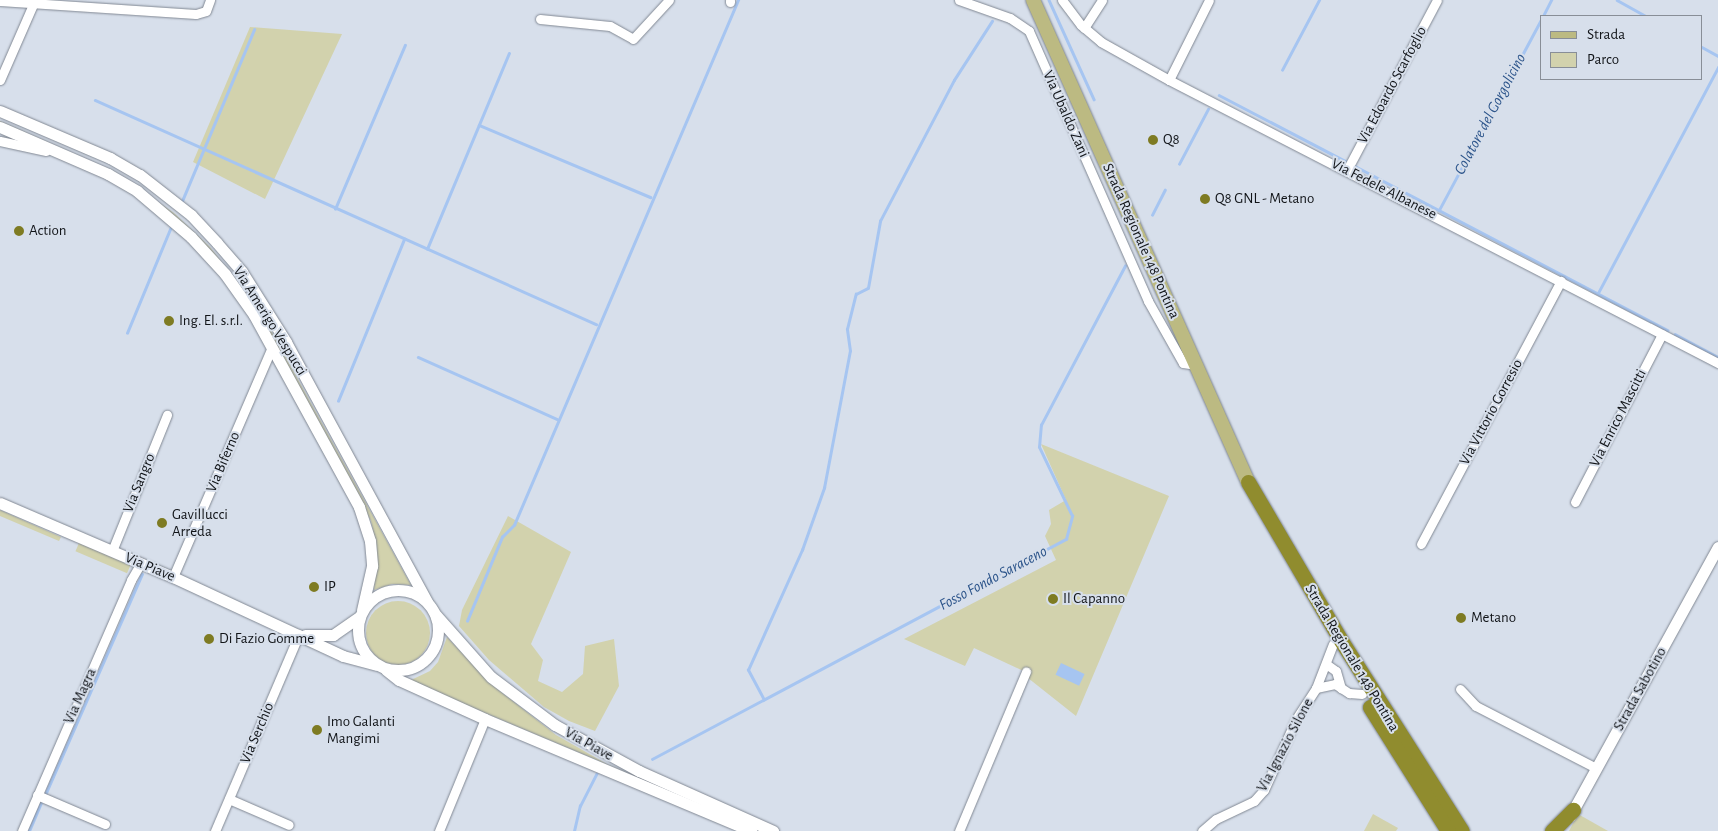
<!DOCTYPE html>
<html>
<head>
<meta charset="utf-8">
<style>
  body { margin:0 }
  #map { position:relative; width:1718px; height:831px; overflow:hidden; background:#d7dfeb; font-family:"Alegreya Sans",sans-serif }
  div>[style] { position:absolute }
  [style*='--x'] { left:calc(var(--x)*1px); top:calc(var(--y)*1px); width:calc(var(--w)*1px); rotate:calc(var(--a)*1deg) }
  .green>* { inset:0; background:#d2d2ad; transform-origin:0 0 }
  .round { border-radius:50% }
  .water>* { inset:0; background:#a6c5f1; transform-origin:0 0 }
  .stream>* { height:2.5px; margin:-1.25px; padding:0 1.25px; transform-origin:1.25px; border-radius:1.25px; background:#a6c5f1 }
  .roads { filter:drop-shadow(0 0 1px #818893) drop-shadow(0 0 1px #818893) }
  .street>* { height:9px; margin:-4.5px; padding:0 4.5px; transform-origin:4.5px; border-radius:4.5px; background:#fff }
  .secondary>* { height:11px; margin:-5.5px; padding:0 5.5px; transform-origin:5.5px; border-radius:5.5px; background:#fff }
  .secondary>.ring { margin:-5.5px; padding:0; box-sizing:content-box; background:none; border:11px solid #fff; border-radius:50% }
  .primary>* { height:14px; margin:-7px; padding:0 7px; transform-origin:7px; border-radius:7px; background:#bcba82 }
  .highway>* { height:15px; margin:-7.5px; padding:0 7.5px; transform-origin:7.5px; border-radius:7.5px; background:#908c2e }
  .dots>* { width:14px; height:14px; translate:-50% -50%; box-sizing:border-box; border:2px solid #d7dfeb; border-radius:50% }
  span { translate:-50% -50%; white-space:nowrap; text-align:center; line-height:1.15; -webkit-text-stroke:4px #d7dfeb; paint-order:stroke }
  .street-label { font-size:15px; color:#111418 }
  .poi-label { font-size:15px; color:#111418 }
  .left { translate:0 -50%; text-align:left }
  .water-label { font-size:16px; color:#2d558b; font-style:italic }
  .legend { position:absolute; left:1540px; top:15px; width:162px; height:65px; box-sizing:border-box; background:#d7dfeb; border:1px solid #888e97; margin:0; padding:6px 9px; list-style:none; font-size:15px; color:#111418 }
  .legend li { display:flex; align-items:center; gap:10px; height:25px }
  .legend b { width:25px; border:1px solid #888e97 }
</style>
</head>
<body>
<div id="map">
  <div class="green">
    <i style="clip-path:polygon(250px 27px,342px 34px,265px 199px,193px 162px)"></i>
    <i style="clip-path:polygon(0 121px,115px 172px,174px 213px,210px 247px,262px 314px,411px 585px,392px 584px,374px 590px,377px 549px,371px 521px,262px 321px,150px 199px,0 124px)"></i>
    <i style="clip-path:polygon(1041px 444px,1169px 496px,1076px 716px,1028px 678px,1030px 674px,974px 648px,965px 666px,904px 639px,1056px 560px,1045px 536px,1051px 524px,1049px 510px,1066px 500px)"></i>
    <i style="clip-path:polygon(0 510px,61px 537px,59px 541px,0 516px)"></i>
    <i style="clip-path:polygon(508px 516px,571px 552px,531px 644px,543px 660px,538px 681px,562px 692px,583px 674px,585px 646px,614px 639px,619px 686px,595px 731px,569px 721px,544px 707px,489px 660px,459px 626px,462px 610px)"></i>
    <i style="left:79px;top:543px;width:56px;height:9px;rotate:23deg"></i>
    <i class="round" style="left:366px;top:601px;width:64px;height:64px"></i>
    <i style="clip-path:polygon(447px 637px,491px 684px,556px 735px,607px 764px,718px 811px,409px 681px,430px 671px,438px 662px)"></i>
    <i style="clip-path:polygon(1373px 814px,1398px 828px,1396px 831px,1364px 831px)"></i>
    <i style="clip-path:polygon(1578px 814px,1608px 831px,1569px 831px)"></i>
  </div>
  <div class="water">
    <i style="left:1061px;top:663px;width:26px;height:13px;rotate:25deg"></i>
  </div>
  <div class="stream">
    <i style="--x:1049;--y:0;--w:109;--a:65.6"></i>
    <i style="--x:1617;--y:0;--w:33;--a:29"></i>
    <i style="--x:1543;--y:16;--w:18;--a:-63"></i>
    <i style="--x:1702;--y:47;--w:18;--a:29"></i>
    <i style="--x:1282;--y:70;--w:79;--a:-62.1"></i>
    <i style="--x:1219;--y:95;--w:144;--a:27.6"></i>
    <i style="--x:95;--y:100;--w:549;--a:24.09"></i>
    <i style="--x:479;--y:125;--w:186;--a:22.8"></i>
    <i style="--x:1179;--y:164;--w:62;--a:-62.2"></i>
    <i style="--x:1355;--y:166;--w:353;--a:27.7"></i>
    <i style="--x:182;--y:201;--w:186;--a:-67.2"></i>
    <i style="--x:335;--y:209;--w:178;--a:-66.9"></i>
    <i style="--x:1439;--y:210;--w:218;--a:-61.8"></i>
    <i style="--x:1152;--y:215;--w:28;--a:-63"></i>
    <i style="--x:427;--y:249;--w:212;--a:-67.3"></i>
    <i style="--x:1598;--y:293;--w:256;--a:-62"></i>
    <i style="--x:127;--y:333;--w:113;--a:-67.5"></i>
    <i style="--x:1675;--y:334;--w:49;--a:28.1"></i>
    <i style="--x:418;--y:357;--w:152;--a:24"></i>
    <i style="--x:338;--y:401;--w:175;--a:-67.8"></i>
    <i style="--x:467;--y:621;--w:91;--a:-67.4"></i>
    <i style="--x:502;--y:537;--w:17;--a:-45"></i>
    <i style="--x:514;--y:525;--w:571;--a:-66.89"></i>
    <i style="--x:764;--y:700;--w:34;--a:-118"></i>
    <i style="--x:748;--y:670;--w:132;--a:-65.8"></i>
    <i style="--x:802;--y:550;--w:66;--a:-70.5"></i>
    <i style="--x:824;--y:488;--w:139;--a:-79.3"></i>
    <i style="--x:850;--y:351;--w:22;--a:-98"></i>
    <i style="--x:847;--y:329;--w:36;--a:-76"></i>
    <i style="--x:856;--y:294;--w:13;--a:-27"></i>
    <i style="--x:868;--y:288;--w:68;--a:-79.8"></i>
    <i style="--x:880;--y:221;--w:159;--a:-62.3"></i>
    <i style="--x:954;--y:80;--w:70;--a:-57.2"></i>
    <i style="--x:652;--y:759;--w:469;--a:-28"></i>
    <i style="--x:1066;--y:539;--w:24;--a:-75"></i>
    <i style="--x:1072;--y:516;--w:76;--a:-115.6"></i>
    <i style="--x:1039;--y:447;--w:22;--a:-85"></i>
    <i style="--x:1041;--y:425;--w:180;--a:-62.2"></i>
    <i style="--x:45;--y:795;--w:241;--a:-66.3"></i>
    <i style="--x:29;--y:831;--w:34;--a:-67"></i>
    <i style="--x:574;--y:831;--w:26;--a:-77"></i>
    <i style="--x:580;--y:806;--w:36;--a:-63"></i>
  </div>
  <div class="roads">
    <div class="street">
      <i style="--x:959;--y:0;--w:54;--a:19.4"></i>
      <i style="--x:1010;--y:18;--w:23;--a:34"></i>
      <i style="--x:1029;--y:31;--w:295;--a:66.2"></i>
      <i style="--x:1148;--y:301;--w:71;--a:60.6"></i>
      <i style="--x:1183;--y:363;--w:12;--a:9"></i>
      <i style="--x:1062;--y:0;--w:31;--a:53"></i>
      <i style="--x:1081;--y:25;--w:26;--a:40"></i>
      <i style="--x:1101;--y:42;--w:78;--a:29.2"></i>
      <i style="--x:1169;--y:80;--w:618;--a:27.27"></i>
      <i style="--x:0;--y:1;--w:196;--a:3.8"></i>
      <i style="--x:196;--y:14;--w:10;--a:-17"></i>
      <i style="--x:206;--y:11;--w:12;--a:-70"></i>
      <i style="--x:730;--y:2;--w:2;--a:-90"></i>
      <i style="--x:540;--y:19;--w:70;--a:5.7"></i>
      <i style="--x:610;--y:26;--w:26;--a:29"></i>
      <i style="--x:633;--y:39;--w:53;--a:-47.3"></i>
      <i style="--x:1084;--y:28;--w:33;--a:-57"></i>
      <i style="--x:0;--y:80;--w:87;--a:-66.4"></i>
      <i style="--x:1169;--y:80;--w:89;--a:-63.4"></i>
      <i style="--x:0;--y:141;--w:47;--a:12.3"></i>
      <i style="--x:1347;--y:170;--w:192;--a:-62.1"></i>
      <i style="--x:1575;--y:502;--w:189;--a:-62.6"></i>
      <i style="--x:1421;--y:544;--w:298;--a:-62"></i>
      <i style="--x:112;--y:551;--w:147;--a:-68"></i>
      <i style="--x:173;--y:577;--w:250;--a:-66.7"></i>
      <i style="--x:1326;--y:664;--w:12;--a:35"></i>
      <i style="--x:1336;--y:671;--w:18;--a:74"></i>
      <i style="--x:1316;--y:688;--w:19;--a:-12"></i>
      <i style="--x:1335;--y:684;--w:17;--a:33"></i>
      <i style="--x:1349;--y:693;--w:13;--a:4"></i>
      <i style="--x:1460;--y:689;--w:23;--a:47"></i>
      <i style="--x:1476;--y:706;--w:135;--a:27.3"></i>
      <i style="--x:37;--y:795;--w:74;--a:23.1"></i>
      <i style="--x:229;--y:799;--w:65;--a:23.4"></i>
      <i style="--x:22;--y:831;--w:274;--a:-66.5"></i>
      <i style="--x:131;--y:580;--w:20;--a:-60"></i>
      <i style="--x:215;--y:831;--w:214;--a:-66.9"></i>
      <i style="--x:439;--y:831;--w:121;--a:-67.7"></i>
      <i style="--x:959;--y:831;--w:173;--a:-67.2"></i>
      <i style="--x:1202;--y:831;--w:18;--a:-41"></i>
      <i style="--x:1216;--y:819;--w:42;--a:-25.3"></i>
      <i style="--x:1254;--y:801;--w:15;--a:-48"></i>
      <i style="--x:1264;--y:790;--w:78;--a:-65.7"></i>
      <i style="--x:1296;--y:719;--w:37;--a:-57"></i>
      <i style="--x:1316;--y:688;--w:47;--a:-68.9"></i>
    </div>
    <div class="secondary">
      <i style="--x:0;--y:111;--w:120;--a:23.1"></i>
      <i style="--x:110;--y:158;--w:34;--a:30"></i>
      <i style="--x:140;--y:175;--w:65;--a:38.1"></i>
      <i style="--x:191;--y:215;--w:38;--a:47"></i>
      <i style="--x:217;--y:243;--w:38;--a:49"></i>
      <i style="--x:242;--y:272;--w:83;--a:57.8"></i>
      <i style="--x:286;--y:342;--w:296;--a:61.5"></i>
      <i style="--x:0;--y:127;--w:118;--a:23.5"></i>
      <i style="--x:108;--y:174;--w:34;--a:30"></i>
      <i style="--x:137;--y:191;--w:71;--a:40.4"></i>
      <i style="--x:191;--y:237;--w:50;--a:47.4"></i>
      <i style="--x:225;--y:274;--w:50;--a:54.7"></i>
      <i style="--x:254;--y:315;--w:219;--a:61.3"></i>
      <i style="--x:359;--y:507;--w:36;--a:72"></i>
      <i style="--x:370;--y:541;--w:25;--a:85"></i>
      <i style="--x:372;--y:566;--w:45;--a:102.8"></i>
      <i style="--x:0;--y:503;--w:188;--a:23.2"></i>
      <i style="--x:173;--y:577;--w:187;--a:24.9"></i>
      <i style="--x:343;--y:656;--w:34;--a:15"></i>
      <i class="ring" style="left:358px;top:590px;width:69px;height:69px"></i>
      <i style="--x:435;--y:614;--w:84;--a:48.4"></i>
      <i style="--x:491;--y:677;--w:80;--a:36.9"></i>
      <i style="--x:555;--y:725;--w:96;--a:28.7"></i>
      <i style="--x:639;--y:771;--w:147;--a:24.1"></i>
      <i style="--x:305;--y:635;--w:28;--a:0"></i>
      <i style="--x:333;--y:635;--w:32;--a:-35"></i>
      <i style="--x:386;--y:670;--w:16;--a:38"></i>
      <i style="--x:399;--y:680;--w:94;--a:24.4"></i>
      <i style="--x:485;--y:719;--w:289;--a:22.8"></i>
      <i style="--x:1570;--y:816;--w:307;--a:-61.2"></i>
    </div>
    <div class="primary">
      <i style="--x:1033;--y:0;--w:528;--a:65.96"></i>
    </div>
    <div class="highway">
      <i style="--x:1248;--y:482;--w:182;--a:59.6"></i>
      <i style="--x:1340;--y:639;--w:227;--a:57.6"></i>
      <i style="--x:1370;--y:707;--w:146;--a:57.8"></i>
      <i style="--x:1552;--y:831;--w:30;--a:-45"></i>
    </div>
  </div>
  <div class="dots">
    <i style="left:1153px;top:140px;background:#7e7b22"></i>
    <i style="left:1205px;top:199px;background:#7e7b22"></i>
    <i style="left:19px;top:231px;background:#7e7b22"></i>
    <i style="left:169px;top:321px;background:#7e7b22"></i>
    <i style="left:162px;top:523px;background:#7e7b22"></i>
    <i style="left:314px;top:587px;background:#7e7b22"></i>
    <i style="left:1053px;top:599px;background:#7e7b22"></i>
    <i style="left:1461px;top:618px;background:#7e7b22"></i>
    <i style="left:209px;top:639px;background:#7e7b22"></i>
    <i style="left:317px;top:730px;background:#7e7b22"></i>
  </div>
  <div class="street-label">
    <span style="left:1392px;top:85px;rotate:-62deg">Via Edoardo Scarfoglio</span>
    <span style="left:1066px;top:114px;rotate:66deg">Via Ubaldo Zani</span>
    <span style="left:1384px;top:189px;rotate:27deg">Via Fedele Albanese</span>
    <span style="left:1141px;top:241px;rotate:66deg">Strada Regionale 148 Pontina</span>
    <span style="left:270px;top:321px;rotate:58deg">Via Amerigo Vespucci</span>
    <span style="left:1491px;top:412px;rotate:-62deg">Via Vittorio Gorresio</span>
    <span style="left:1618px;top:418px;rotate:-63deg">Via Enrico Mascitti</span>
    <span style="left:223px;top:462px;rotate:-67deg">Via Biferno</span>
    <span style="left:139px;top:483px;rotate:-68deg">Via Sangro</span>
    <span style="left:150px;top:567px;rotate:23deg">Via Piave</span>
    <span style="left:1352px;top:658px;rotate:59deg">Strada Regionale 148 Pontina</span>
    <span style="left:1640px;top:689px;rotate:-61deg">Strada Sabotino</span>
    <span style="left:80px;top:696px;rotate:-66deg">Via Magra</span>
    <span style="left:257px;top:733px;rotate:-67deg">Via Serchio</span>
    <span style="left:589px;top:744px;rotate:29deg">Via Piave</span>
    <span style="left:1285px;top:745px;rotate:-62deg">Via Ignazio Silone</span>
  </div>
  <div class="poi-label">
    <span class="left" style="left:1163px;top:140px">Q8</span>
    <span class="left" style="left:1215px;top:199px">Q8 GNL - Metano</span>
    <span class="left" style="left:29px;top:231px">Action</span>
    <span class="left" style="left:179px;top:321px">Ing. El. s.r.l.</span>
    <span class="left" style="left:172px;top:523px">Gavillucci<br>Arreda</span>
    <span class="left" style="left:324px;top:587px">IP</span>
    <span class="left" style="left:1063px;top:599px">Il Capanno</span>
    <span class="left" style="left:1471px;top:618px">Metano</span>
    <span class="left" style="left:219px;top:639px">Di Fazio Gomme</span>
    <span class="left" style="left:327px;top:730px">Imo Galanti<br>Mangimi</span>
  </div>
  <div class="water-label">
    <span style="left:1490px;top:114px;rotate:-62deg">Colatore del Gorgolicino</span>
    <span style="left:993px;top:578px;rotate:-28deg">Fosso Fondo Saraceno</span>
  </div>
  <ul class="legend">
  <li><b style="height:6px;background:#bcba82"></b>Strada</li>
  <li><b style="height:14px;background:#d2d2ad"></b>Parco</li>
  </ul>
</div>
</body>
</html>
